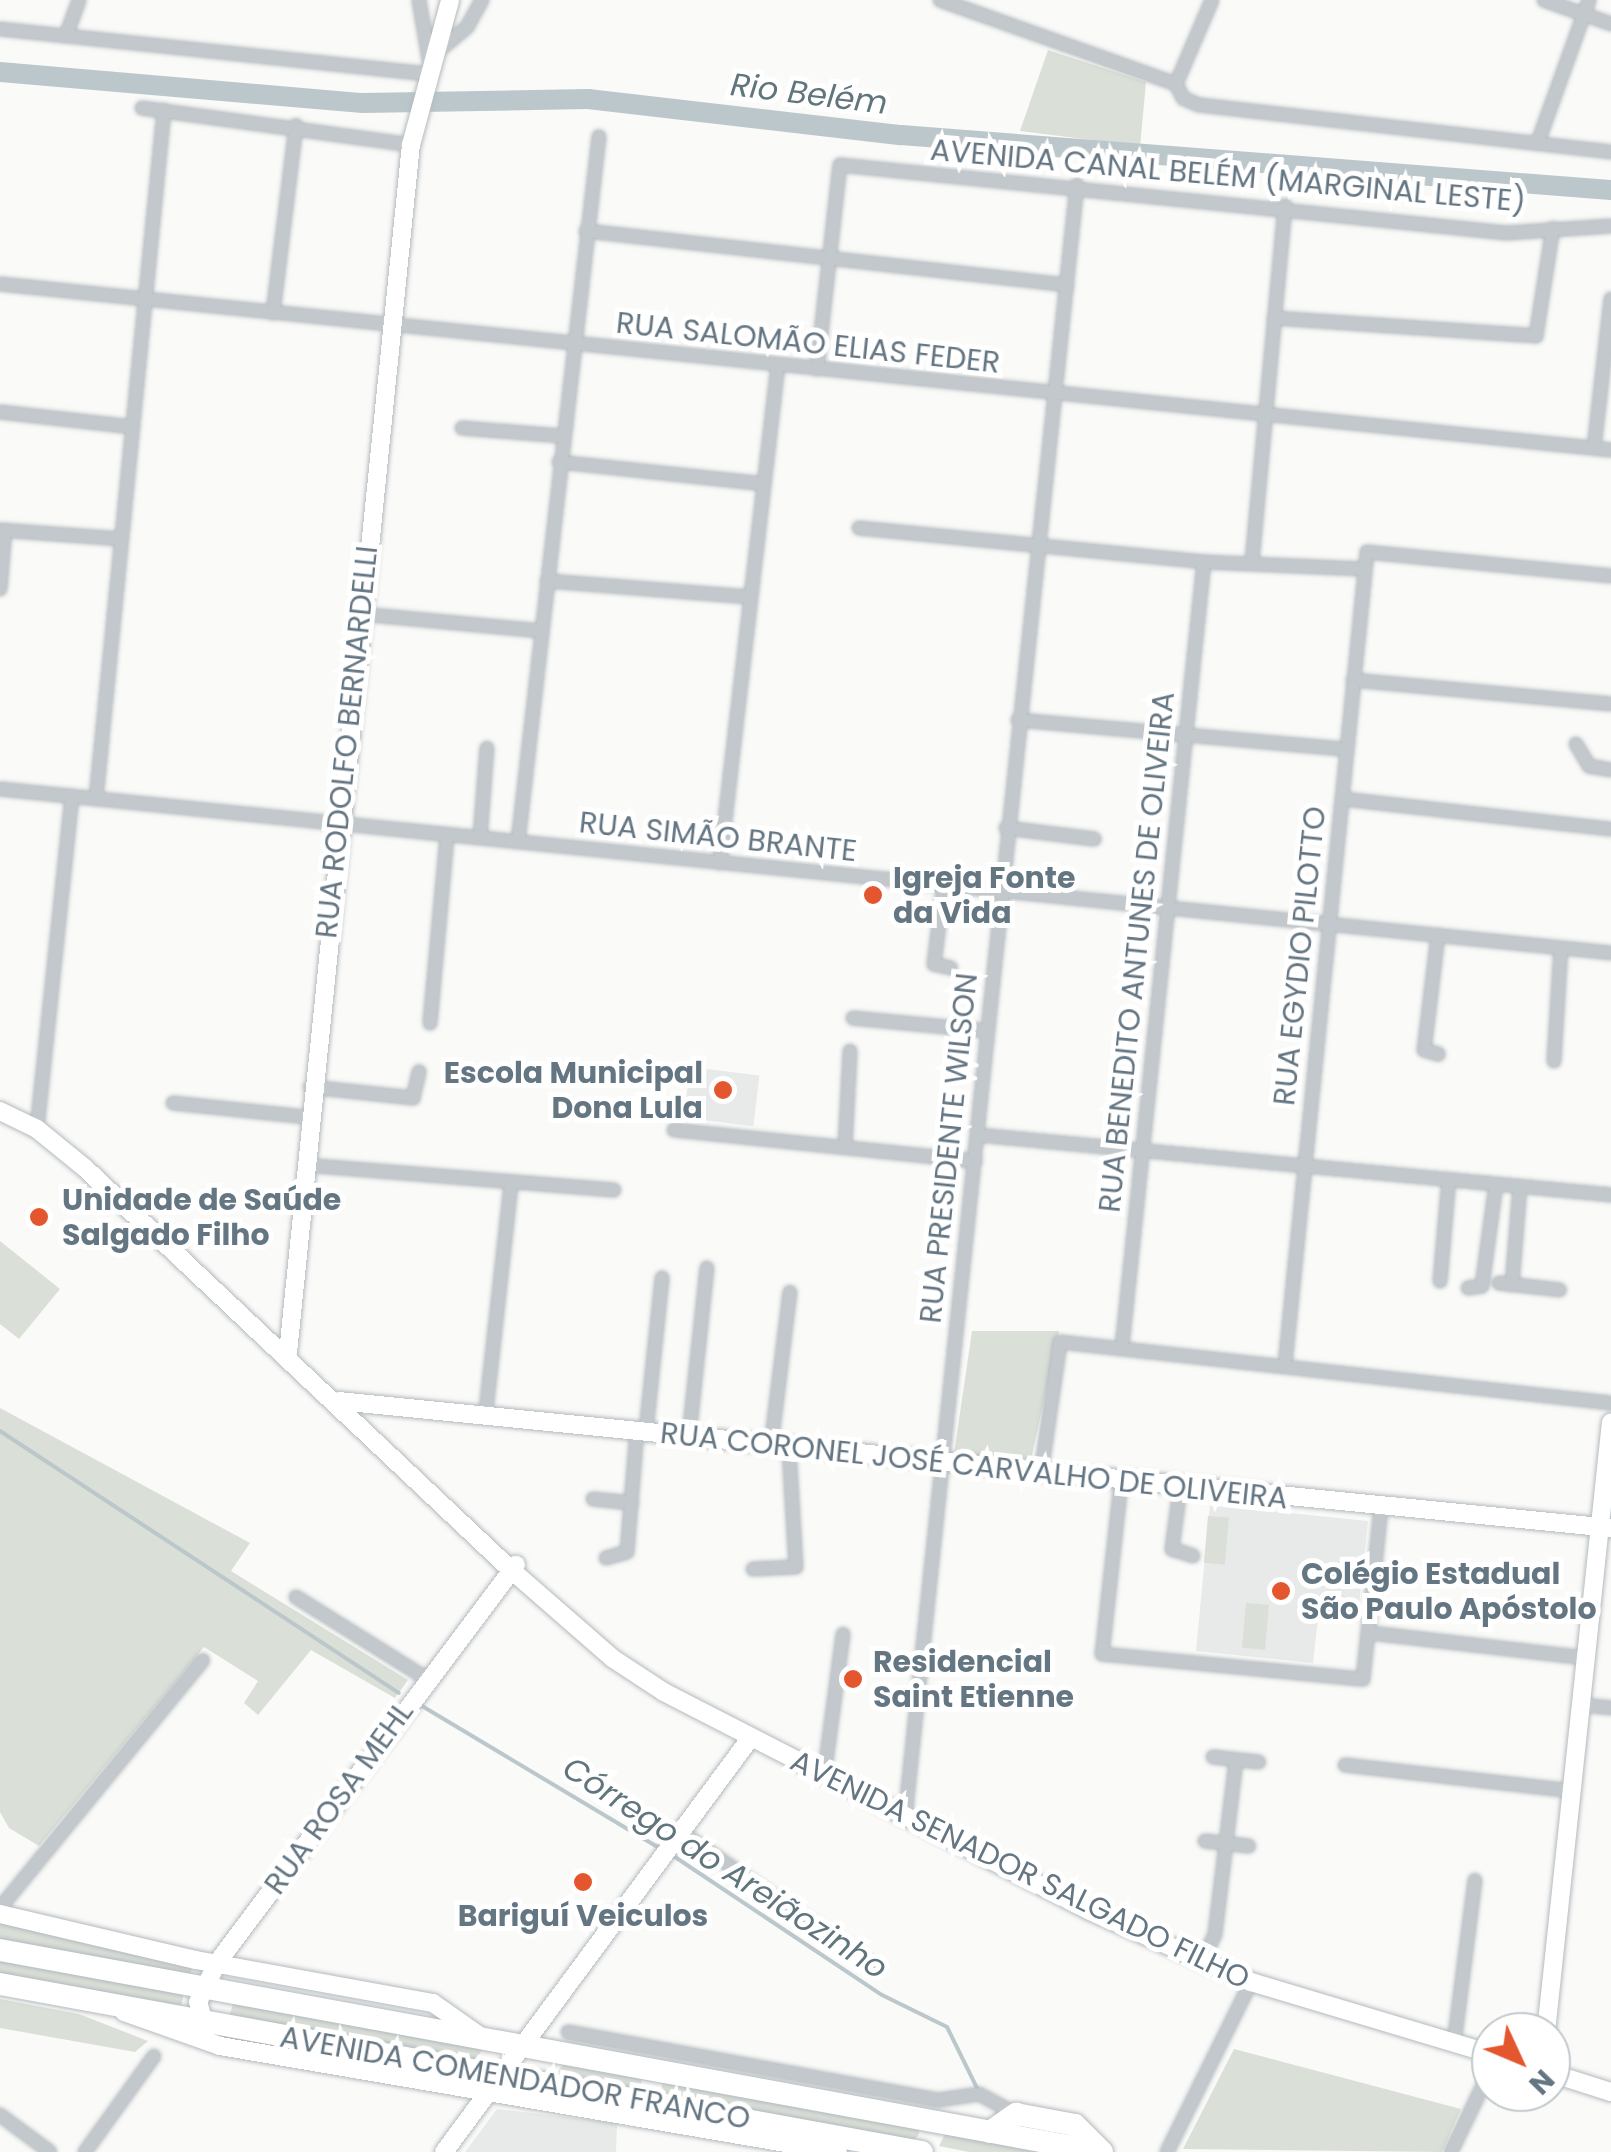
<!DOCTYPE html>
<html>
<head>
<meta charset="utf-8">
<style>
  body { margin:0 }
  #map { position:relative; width:1611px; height:2152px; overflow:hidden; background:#fafaf8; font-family:Poppins,sans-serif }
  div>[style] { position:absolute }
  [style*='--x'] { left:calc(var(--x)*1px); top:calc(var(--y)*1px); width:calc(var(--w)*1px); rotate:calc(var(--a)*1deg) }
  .built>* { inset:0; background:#e8e9e9; transform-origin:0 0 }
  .green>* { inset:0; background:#dadfd7; transform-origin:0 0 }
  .stream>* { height:4px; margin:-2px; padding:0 2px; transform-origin:2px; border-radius:2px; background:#bbc7cb }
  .river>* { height:20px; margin:-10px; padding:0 10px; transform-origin:10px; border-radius:10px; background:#bbc7cb }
  .roads { filter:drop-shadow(0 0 2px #b3babf) drop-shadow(0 0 2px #b3babf) }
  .street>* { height:12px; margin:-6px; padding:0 6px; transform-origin:6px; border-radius:6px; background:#c3c8cc }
  .secondary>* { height:18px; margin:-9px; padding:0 9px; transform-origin:9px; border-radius:9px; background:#fff }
  .highway>* { height:22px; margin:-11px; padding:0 11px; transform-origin:11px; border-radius:11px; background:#fff }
  .dots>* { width:28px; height:28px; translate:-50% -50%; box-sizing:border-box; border:5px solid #fff; border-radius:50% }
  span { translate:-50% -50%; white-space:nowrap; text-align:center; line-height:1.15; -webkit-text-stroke:10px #fff; paint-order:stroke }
  .street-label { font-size:30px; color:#657683 }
  .poi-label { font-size:30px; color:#657683; font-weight:700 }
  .left { translate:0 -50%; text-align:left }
  .right { translate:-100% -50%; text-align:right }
  .water-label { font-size:32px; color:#60757c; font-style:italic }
  .north { position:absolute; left:1471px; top:2012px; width:100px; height:100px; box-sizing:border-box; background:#fff; border:2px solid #c1c8cd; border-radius:50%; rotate:134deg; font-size:28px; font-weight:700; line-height:40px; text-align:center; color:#657683 }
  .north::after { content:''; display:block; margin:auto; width:35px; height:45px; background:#e4572e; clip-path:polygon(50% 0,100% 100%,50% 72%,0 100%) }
</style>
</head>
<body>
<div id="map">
  <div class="built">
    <i style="left:690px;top:1067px;width:70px;height:51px;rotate:7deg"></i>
    <i style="clip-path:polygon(1210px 1505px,1368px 1521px,1357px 1623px,1318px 1619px,1313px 1663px,1196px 1651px)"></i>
    <i style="clip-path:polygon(497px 2109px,617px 2123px,616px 2152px,465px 2152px)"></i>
  </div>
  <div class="green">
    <i style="clip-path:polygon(1048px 50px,1146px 82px,1140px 146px,1020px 131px)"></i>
    <i style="clip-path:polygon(0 1241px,60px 1289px,19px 1339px,0 1324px)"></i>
    <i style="clip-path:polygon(972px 1331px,1059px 1331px,1031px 1460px,954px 1454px)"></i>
    <i style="clip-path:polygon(0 1408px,250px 1543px,231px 1571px,408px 1680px,395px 1698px,311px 1650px,258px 1715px,244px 1703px,258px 1681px,204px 1647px,39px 1846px,9px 1828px,0 1812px)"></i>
    <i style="left:1208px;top:1516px;width:21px;height:47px;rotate:5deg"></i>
    <i style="left:1246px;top:1603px;width:23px;height:45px;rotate:5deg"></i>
    <i style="clip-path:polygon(0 1916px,193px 1964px,189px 1978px,0 1940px)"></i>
    <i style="left:0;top:1958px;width:187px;height:17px;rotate:10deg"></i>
    <i style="clip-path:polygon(0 1999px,79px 2014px,148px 2041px,135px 2052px,0 2028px)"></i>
    <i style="clip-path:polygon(234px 2000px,484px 2048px,474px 2061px,229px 2018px)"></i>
    <i style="clip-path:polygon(1234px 2049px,1461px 2109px,1442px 2152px,1183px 2149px)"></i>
    <i style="clip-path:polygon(565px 2062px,642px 2078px,640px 2091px,554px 2077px)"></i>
    <i style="clip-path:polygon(663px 2080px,919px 2129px,919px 2134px,913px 2142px,661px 2094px)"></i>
    <i style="clip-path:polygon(946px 2132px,1069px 2152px,969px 2152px,939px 2146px)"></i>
  </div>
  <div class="stream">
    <i style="--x:0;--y:1431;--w:477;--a:33.3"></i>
    <i style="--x:422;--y:1706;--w:276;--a:30.9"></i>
    <i style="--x:672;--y:1855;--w:252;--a:33.7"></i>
    <i style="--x:882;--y:1995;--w:72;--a:26.2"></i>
    <i style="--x:947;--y:2027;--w:70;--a:63.8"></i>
  </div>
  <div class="river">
    <i style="--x:0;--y:72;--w:364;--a:4.9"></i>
    <i style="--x:363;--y:103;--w:225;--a:-1"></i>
    <i style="--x:588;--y:99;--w:315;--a:6.6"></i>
    <i style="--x:901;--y:135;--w:712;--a:4.43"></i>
  </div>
  <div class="roads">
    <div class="street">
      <i style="--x:419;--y:0;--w:60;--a:80.4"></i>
      <i style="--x:429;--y:59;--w:50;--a:-40.1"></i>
      <i style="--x:467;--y:27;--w:31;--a:-61"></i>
      <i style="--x:940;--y:0;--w:251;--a:19.6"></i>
      <i style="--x:1544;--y:0;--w:71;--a:19.7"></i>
      <i style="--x:0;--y:29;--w:427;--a:6"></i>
      <i style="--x:66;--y:36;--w:38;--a:-70"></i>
      <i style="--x:1176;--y:84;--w:16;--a:63"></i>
      <i style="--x:1183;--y:98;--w:17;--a:24"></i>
      <i style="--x:1199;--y:105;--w:415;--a:6.5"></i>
      <i style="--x:1176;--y:84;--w:91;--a:-66.8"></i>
      <i style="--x:142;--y:108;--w:272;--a:7.8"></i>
      <i style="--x:1538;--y:142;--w:151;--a:-70.2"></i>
      <i style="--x:586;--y:231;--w:484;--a:6.4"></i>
      <i style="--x:0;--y:284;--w:1620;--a:5.88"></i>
      <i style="--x:273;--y:313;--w:189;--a:-83"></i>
      <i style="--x:1274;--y:318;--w:263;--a:3.9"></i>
      <i style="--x:1536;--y:336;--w:109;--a:-81.1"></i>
      <i style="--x:817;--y:369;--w:205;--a:-83.6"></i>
      <i style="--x:840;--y:165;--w:670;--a:5.82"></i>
      <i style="--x:1507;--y:233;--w:104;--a:-3.9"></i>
      <i style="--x:0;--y:412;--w:134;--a:6.4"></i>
      <i style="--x:462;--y:428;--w:100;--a:4.6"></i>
      <i style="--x:1594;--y:448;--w:150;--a:-83.5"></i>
      <i style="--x:559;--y:462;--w:206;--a:6.1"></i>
      <i style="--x:859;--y:528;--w:347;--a:5.6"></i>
      <i style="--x:1204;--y:562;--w:161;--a:2.5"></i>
      <i style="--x:0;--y:530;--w:122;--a:4.2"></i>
      <i style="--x:1252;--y:562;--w:358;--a:-84.7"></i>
      <i style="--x:547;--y:581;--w:204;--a:4.5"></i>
      <i style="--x:0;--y:589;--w:59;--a:-85.2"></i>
      <i style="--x:361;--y:614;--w:181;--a:5.4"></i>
      <i style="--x:1353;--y:680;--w:259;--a:5.3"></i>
      <i style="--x:1018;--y:720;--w:329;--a:5.1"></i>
      <i style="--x:1576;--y:744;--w:26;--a:59"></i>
      <i style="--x:1589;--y:766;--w:22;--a:10"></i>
      <i style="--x:0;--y:789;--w:1619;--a:5.81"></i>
      <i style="--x:96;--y:799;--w:692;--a:-84.36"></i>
      <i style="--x:1343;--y:799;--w:270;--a:6.4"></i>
      <i style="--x:1006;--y:828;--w:89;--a:7.1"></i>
      <i style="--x:480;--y:838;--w:90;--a:-85.6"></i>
      <i style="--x:518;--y:842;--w:710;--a:-83.45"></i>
      <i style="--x:720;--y:863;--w:501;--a:-83.36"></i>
      <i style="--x:944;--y:885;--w:80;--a:97.2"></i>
      <i style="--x:934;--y:964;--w:17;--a:13"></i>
      <i style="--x:1438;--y:935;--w:116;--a:96.9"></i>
      <i style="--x:1424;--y:1050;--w:15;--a:16"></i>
      <i style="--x:853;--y:1018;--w:135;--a:5.5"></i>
      <i style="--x:430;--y:1023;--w:189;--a:-84.8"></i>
      <i style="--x:1554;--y:1061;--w:113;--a:-86.5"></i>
      <i style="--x:310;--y:1087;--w:104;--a:6.1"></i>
      <i style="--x:413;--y:1098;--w:27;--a:-77"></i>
      <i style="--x:173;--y:1103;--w:135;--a:6"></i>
      <i style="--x:37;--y:1129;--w:335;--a:-84"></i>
      <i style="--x:674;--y:1130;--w:303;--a:5.9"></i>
      <i style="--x:978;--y:1135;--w:636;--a:5.41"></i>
      <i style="--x:845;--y:1147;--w:96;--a:-87"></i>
      <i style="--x:304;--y:1165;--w:311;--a:4.6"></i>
      <i style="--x:1440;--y:1281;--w:102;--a:-85"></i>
      <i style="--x:1499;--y:1283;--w:61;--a:6.5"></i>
      <i style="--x:1512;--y:1285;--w:99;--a:-85.4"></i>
      <i style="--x:1468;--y:1288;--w:14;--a:-8"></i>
      <i style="--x:1482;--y:1286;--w:103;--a:-82.2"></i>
      <i style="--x:1122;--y:1347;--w:789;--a:-84.04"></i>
      <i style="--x:1285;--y:1365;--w:817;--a:-84.24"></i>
      <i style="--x:1367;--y:552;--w:245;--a:5.6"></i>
      <i style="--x:486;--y:1411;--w:228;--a:-83.7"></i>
      <i style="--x:646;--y:1431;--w:154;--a:-84"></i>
      <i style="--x:689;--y:1436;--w:169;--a:-83.9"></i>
      <i style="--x:771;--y:1446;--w:155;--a:-83"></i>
      <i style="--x:1041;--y:1473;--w:132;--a:-81.7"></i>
      <i style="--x:1060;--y:1342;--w:554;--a:6.32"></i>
      <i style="--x:1121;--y:1483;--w:172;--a:96.3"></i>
      <i style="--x:1102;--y:1654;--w:262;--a:5.5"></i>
      <i style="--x:1363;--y:1679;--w:171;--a:-84"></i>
      <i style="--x:1180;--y:1489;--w:61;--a:97.6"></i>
      <i style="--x:1172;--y:1549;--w:22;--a:18"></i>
      <i style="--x:593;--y:1499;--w:39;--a:6"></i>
      <i style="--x:606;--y:1558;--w:22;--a:-16"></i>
      <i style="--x:627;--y:1552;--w:122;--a:-85.3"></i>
      <i style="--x:753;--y:1569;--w:43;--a:-2.7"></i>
      <i style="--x:796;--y:1567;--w:119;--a:-93.4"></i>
      <i style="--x:296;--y:1597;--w:155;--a:32"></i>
      <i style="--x:1370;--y:1633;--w:218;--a:6.6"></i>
      <i style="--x:1583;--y:1705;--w:28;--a:6"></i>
      <i style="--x:1213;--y:1757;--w:46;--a:6.2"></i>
      <i style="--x:1345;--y:1765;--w:229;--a:6.5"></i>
      <i style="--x:824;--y:1777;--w:144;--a:-82.4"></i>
      <i style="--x:905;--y:1818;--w:1642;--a:-83.99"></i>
      <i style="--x:681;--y:1832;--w:236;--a:34.8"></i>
      <i style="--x:1205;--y:1841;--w:44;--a:6.5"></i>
      <i style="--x:0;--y:1908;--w:320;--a:-50.7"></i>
      <i style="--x:1202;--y:1961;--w:30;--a:-64"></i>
      <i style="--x:1215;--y:1934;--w:175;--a:-83.1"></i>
      <i style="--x:568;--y:2032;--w:377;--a:10.4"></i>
      <i style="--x:939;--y:2100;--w:40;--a:-8.5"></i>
      <i style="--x:979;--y:2094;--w:42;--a:28.4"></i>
      <i style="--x:1454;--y:2044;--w:165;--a:-82.7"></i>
      <i style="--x:0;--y:2115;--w:62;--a:36.5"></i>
      <i style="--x:85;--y:2152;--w:118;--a:-54.3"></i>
      <i style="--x:1167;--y:2152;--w:190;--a:-63.7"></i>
      <i style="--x:1451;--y:2152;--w:92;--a:-64.3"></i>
    </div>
    <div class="secondary">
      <i style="--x:0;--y:1111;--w:41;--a:25.9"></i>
      <i style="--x:37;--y:1129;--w:63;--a:39.2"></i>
      <i style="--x:86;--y:1169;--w:581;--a:43.33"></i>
      <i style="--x:509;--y:1568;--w:137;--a:41.1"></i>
      <i style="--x:612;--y:1658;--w:62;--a:33.2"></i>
      <i style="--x:664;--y:1692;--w:479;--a:27.2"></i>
      <i style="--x:1090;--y:1911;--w:176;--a:23.8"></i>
      <i style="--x:1251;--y:1982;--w:251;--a:16.7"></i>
      <i style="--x:288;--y:1353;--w:1214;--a:-84.19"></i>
      <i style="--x:411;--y:145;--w:150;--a:-74.9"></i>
      <i style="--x:338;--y:1401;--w:1279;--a:5.7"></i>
      <i style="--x:0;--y:1914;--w:201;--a:13.2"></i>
      <i style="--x:196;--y:1960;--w:241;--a:10.3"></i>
      <i style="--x:433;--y:2003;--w:57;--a:35.1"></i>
      <i style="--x:124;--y:2012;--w:102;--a:19.5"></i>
      <i style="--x:220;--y:2046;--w:627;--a:9.73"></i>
      <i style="--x:206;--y:2031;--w:30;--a:-105"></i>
      <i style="--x:198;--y:2002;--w:43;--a:-64"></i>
      <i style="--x:217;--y:1963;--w:498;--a:-53.1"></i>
      <i style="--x:1546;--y:2032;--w:613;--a:-83.92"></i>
      <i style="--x:1551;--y:2073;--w:63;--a:17.6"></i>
      <i style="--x:444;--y:2152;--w:513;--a:-53.49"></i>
    </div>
    <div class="highway">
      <i style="--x:0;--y:1950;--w:1119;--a:10.4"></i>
      <i style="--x:0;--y:1984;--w:937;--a:10.33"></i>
      <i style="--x:990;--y:2132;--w:32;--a:-35"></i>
      <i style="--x:1016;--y:2114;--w:60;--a:10.6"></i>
      <i style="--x:1075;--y:2125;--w:38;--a:45"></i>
    </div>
  </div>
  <div class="dots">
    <i style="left:873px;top:895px;background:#e4572e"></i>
    <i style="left:723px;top:1090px;background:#e4572e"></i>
    <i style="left:39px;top:1217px;background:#e4572e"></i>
    <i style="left:1281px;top:1591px;background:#e4572e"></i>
    <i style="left:853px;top:1679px;background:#e4572e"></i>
    <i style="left:583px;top:1882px;background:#e4572e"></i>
  </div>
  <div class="street-label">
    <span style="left:1228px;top:176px;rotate:5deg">AVENIDA CANAL BELÉM (MARGINAL LESTE)</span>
    <span style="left:808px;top:343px;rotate:6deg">RUA SALOMÃO ELIAS FEDER</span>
    <span style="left:347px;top:742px;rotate:-84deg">RUA RODOLFO BERNARDELLI</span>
    <span style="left:718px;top:837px;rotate:6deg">RUA SIMÃO BRANTE</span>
    <span style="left:1137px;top:952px;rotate:-84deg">RUA BENEDITO ANTUNES DE OLIVEIRA</span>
    <span style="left:1300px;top:956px;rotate:-84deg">RUA EGYDIO PILOTTO</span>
    <span style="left:949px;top:1148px;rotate:-84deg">RUA PRESIDENTE WILSON</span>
    <span style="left:974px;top:1466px;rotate:6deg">RUA CORONEL JOSÉ CARVALHO DE OLIVEIRA</span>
    <span style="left:339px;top:1798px;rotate:-54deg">RUA ROSA MEHL</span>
    <span style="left:1020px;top:1870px;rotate:26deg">AVENIDA SENADOR SALGADO FILHO</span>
    <span style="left:515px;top:2078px;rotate:10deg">AVENIDA COMENDADOR FRANCO</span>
  </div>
  <div class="poi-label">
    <span class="left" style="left:893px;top:895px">Igreja Fonte<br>da Vida</span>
    <span class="right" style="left:703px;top:1090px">Escola Municipal<br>Dona Lula</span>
    <span class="left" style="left:62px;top:1217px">Unidade de Saúde<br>Salgado Filho</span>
    <span class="left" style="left:1301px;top:1591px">Colégio Estadual<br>São Paulo Apóstolo</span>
    <span class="left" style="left:873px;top:1679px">Residencial<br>Saint Etienne</span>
    <span style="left:583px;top:1916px">Bariguí Veiculos</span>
  </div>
  <div class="water-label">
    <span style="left:809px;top:94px;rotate:7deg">Rio Belém</span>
    <span style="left:725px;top:1868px;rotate:33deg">Córrego do Areiãozinho</span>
  </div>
  <div class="north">N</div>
</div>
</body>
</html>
